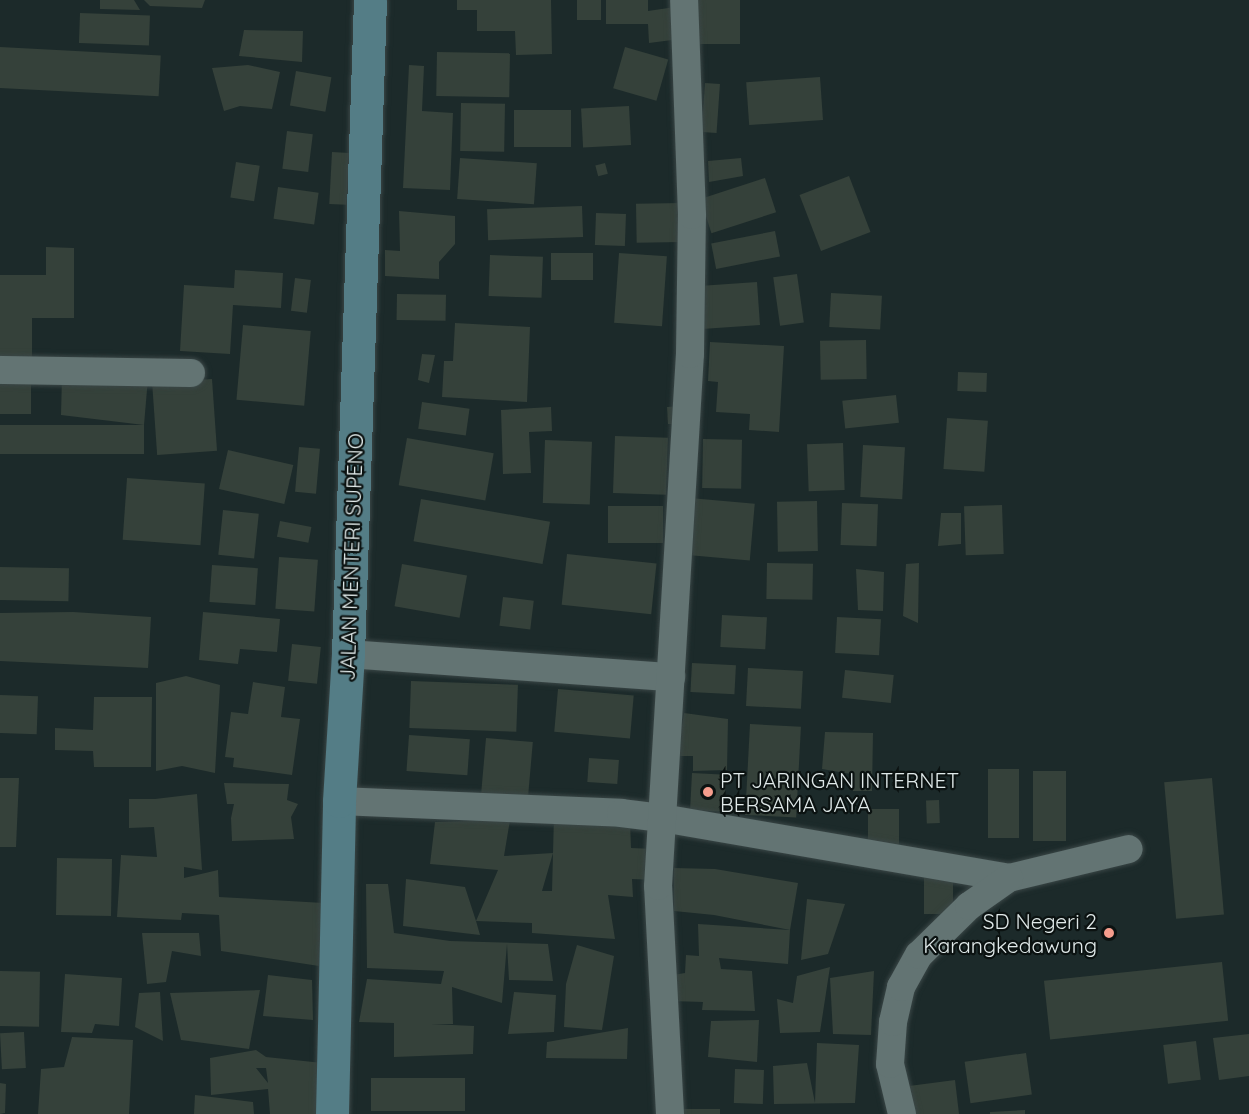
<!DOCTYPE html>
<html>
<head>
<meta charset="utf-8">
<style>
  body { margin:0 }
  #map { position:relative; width:1249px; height:1114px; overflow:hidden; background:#1c2a2a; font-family:Quicksand,sans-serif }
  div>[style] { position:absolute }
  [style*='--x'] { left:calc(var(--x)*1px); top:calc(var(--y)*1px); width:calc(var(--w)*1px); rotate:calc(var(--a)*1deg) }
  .building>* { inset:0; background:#35413a; transform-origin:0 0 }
  .roads { filter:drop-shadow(0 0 2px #3a4646) drop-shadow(0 0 2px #3a4646) }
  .street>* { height:28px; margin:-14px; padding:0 14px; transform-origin:14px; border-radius:14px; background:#637473 }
  .secondary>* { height:33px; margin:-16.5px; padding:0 16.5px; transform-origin:16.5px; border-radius:16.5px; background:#547d86 }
  .dots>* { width:16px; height:16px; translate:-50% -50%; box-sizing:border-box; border:3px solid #0b1211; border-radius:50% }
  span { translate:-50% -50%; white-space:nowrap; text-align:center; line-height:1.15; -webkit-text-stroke:4.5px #0b1211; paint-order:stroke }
  .street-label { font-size:21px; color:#e0e9e9 }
  .poi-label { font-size:21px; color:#e0e9e9 }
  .left { translate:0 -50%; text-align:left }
  .right { translate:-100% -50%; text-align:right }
</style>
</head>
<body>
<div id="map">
  <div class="building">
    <i style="clip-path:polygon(100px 0,134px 0,140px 10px,100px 9px)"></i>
    <i style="clip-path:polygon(144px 0,205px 0,202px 8px,150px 6px)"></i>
    <i style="clip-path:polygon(457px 0,551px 0,552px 54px,516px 55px,515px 31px,477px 31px,477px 10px,457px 10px)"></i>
    <i style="left:577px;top:0;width:24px;height:20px"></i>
    <i style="clip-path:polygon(606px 0,648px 0,648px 11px,675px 7px,680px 39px,649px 43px,648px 24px,606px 24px)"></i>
    <i style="left:691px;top:0;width:49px;height:44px"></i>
    <i style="left:80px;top:13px;width:70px;height:30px;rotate:2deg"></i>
    <i style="clip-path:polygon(244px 30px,303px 31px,302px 62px,239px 56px)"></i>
    <i style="left:0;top:47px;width:161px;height:41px;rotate:3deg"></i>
    <i style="left:625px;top:47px;width:45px;height:43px;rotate:16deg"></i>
    <i style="left:437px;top:52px;width:73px;height:44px;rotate:1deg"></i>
    <i style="clip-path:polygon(248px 65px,280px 72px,272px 109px,240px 106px,224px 111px,212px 68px)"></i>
    <i style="clip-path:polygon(409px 65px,424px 66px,422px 111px,453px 113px,450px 190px,403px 188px)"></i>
    <i style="left:296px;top:71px;width:36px;height:35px;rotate:10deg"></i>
    <i style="left:820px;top:77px;width:43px;height:74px;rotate:86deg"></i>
    <i style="left:705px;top:83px;width:15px;height:49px;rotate:4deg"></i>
    <i style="left:461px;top:103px;width:44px;height:48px;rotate:1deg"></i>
    <i style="left:629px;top:106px;width:39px;height:48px;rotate:87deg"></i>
    <i style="left:571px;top:110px;width:37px;height:57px;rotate:90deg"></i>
    <i style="left:287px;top:131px;width:26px;height:38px;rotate:7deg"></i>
    <i style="left:332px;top:152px;width:17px;height:52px;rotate:3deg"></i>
    <i style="left:460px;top:158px;width:77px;height:41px;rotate:4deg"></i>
    <i style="clip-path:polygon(741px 158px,743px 176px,709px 182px,708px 161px)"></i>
    <i style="left:236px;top:162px;width:24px;height:36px;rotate:9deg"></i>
    <i style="left:605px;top:163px;width:11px;height:10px;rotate:75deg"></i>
    <i style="left:849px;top:176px;width:60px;height:53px;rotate:69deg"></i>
    <i style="left:765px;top:178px;width:36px;height:68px;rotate:72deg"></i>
    <i style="left:278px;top:187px;width:41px;height:32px;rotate:8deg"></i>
    <i style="left:682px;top:203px;width:39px;height:46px;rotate:89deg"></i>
    <i style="left:582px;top:206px;width:31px;height:95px;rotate:88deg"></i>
    <i style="clip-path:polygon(399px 211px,455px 216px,455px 244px,439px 262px,439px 279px,385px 276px,385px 250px,400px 251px)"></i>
    <i style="left:596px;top:213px;width:30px;height:32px;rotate:2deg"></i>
    <i style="left:775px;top:231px;width:26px;height:65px;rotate:79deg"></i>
    <i style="clip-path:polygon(46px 247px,74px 248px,74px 318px,32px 318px,32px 359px,0 359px,0 275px,46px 275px)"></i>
    <i style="left:551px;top:253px;width:42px;height:27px"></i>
    <i style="left:619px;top:253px;width:48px;height:70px;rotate:4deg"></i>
    <i style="left:490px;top:255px;width:53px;height:41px;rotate:2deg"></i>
    <i style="clip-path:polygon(235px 270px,283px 273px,281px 308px,233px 305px,230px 354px,180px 351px,184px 285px,234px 288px)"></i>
    <i style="left:797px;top:274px;width:49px;height:24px;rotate:82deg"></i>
    <i style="left:295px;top:278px;width:16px;height:33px;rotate:7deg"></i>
    <i style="left:757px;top:282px;width:43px;height:58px;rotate:86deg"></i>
    <i style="left:831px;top:293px;width:51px;height:34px;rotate:3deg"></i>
    <i style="left:397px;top:294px;width:49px;height:26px;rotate:1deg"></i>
    <i style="clip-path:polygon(455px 323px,530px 327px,527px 402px,442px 397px,444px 361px,453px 361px)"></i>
    <i style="left:243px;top:325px;width:68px;height:75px;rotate:5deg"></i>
    <i style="left:866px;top:340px;width:39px;height:46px;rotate:89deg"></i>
    <i style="clip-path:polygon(710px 342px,784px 346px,779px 432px,749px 430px,750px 414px,716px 412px,718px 382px,708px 381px)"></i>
    <i style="clip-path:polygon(422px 354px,435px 355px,429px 383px,418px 380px)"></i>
    <i style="left:958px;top:372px;width:29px;height:19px;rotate:2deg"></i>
    <i style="clip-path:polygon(62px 376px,148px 378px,144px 425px,61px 415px)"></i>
    <i style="left:212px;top:379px;width:72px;height:60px;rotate:86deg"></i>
    <i style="left:0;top:380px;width:31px;height:34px"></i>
    <i style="left:896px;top:395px;width:28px;height:54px;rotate:84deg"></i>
    <i style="left:422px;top:402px;width:48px;height:27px;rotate:8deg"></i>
    <i style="clip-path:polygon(682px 406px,681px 424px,668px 424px,667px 407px)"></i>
    <i style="clip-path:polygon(551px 407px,552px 431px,529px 432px,531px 473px,503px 474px,501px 410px)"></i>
    <i style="left:947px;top:418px;width:41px;height:51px;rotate:4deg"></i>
    <i style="left:144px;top:425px;width:29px;height:144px;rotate:90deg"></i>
    <i style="left:615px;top:436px;width:53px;height:57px;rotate:2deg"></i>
    <i style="left:407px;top:438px;width:88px;height:48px;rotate:10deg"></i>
    <i style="left:703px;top:439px;width:39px;height:49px;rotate:1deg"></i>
    <i style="left:545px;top:440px;width:47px;height:63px;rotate:2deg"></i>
    <i style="left:843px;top:443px;width:47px;height:36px;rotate:88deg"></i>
    <i style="left:863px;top:445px;width:42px;height:52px;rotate:3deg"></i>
    <i style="left:299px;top:447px;width:21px;height:45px;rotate:5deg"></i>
    <i style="left:228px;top:450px;width:67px;height:40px;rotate:13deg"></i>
    <i style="left:127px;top:478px;width:78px;height:62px;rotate:4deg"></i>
    <i style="left:690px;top:498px;width:65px;height:57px;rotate:5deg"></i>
    <i style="left:421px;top:499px;width:131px;height:43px;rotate:10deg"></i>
    <i style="left:817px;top:501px;width:50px;height:40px;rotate:89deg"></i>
    <i style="left:842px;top:503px;width:36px;height:42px;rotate:2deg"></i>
    <i style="left:1002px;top:505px;width:49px;height:38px;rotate:88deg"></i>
    <i style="left:608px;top:506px;width:55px;height:37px"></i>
    <i style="left:223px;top:510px;width:36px;height:45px;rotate:6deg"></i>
    <i style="clip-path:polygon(941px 513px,961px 513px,961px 544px,938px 546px)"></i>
    <i style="left:280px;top:521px;width:32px;height:16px;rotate:11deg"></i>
    <i style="left:567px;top:554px;width:90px;height:51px;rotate:6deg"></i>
    <i style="left:279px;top:557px;width:39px;height:52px;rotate:4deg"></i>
    <i style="left:767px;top:563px;width:46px;height:36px;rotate:1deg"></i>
    <i style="clip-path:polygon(919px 563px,918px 623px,903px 616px,906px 564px)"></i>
    <i style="left:402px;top:564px;width:66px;height:43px;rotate:10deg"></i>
    <i style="left:212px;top:565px;width:46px;height:37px;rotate:4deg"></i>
    <i style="left:0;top:567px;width:69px;height:33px;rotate:1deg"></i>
    <i style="clip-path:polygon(856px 569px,884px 572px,883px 611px,858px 610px)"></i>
    <i style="left:503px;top:597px;width:31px;height:29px;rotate:7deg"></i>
    <i style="clip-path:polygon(73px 612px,151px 617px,148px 668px,0 661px,0 613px)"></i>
    <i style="clip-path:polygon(203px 612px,280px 619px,277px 652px,240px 649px,238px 664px,199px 660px)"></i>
    <i style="left:722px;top:615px;width:45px;height:32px;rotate:3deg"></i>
    <i style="left:837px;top:617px;width:44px;height:36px;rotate:3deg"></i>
    <i style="left:292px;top:644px;width:29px;height:37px;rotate:6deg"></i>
    <i style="left:692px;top:663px;width:44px;height:29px;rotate:3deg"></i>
    <i style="left:748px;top:668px;width:55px;height:38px;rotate:3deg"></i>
    <i style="left:845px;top:670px;width:49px;height:28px;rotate:6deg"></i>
    <i style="clip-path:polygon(186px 676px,220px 685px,215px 773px,182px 766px,156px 771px,156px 683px)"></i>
    <i style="left:411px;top:681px;width:107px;height:47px;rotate:2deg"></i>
    <i style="clip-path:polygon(253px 682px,285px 687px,281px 717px,300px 719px,292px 775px,233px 767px,234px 758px,225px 757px,231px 712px,248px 714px)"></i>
    <i style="left:558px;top:689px;width:76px;height:43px;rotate:5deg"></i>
    <i style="left:0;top:695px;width:38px;height:38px;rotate:2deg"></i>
    <i style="clip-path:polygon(94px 697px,152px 697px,151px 767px,94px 767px,93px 751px,55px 750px,55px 728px,93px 730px)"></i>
    <i style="clip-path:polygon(684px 713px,728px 719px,727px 770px,693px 771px,693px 756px,677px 756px)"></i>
    <i style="left:750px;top:724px;width:51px;height:91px;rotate:3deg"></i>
    <i style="clip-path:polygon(825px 732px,873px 733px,872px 791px,853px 791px,851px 774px,822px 769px)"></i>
    <i style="left:409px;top:735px;width:61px;height:36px;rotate:4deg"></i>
    <i style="left:486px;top:738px;width:47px;height:60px;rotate:5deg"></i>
    <i style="left:589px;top:758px;width:30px;height:24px;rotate:4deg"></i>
    <i style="left:988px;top:769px;width:31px;height:69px"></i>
    <i style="left:1033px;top:771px;width:33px;height:70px"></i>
    <i style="left:692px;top:773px;width:34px;height:37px;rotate:3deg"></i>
    <i style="clip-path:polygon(0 778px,19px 778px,16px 847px,0 847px)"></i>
    <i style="left:1212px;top:778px;width:137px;height:48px;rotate:85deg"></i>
    <i style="clip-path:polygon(224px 783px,289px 784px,287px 800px,298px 804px,291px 817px,294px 839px,232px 841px,231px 818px,234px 804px,227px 804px)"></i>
    <i style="clip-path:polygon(197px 794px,202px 870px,184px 867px,184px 878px,218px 870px,219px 897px,324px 903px,319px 966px,221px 951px,219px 915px,182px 913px,181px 920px,117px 917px,121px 855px,157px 857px,154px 827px,129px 828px,129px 799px,155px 799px)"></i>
    <i style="left:939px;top:800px;width:23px;height:13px;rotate:88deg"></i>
    <i style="left:868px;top:809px;width:31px;height:40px"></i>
    <i style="clip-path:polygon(evenodd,554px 815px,630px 821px,631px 848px,655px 849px,654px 880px,632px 879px,633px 897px,608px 895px,615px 939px,532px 933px,532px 923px,476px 921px,480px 935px,403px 926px,406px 879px,465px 887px,476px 921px,498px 870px,430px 864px,435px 822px,510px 820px,504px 856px,553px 853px,554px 815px,553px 853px,552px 891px,542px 891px,553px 853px)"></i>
    <i style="left:57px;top:858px;width:55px;height:57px;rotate:1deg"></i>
    <i style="clip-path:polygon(674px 868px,715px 869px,798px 883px,790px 930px,714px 915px,674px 911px)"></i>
    <i style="left:924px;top:875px;width:29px;height:39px"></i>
    <i style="clip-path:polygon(366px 884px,388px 884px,394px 933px,450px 941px,548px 944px,553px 981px,509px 980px,507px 944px,502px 1003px,452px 987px,453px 1024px,431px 1024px,474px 1026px,473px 1054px,394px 1057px,394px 1023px,359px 1022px,367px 979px,441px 984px,444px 971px,367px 968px)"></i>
    <i style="clip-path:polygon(807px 899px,845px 904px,828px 954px,801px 960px)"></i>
    <i style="clip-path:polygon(698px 924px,790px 930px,788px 964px,719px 958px,721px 969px,752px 971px,755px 1011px,702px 1010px,703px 1002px,671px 1001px,673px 975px,685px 973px,686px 955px,699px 956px)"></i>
    <i style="clip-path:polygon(142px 933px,199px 933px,201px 956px,172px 951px,166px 982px,147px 984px)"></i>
    <i style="clip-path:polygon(577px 945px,614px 956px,602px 1030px,564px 1027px,566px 984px)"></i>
    <i style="left:1222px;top:962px;width:59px;height:179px;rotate:84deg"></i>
    <i style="clip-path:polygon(830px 967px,820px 1032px,780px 1033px,777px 999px,793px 1003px,797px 976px)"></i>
    <i style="left:0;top:971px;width:40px;height:55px;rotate:1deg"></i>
    <i style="clip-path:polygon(874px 971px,871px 1035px,833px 1034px,830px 978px)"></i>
    <i style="clip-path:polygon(65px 974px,122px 978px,119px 1026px,95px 1024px,92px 1033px,61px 1032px)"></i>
    <i style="clip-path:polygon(268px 975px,312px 980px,313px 1020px,263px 1016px)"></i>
    <i style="clip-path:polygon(260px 990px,249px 1049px,181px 1040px,170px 993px)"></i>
    <i style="clip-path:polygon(160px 992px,163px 1041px,135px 1027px,139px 993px)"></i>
    <i style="clip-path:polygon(514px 992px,556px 995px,554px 1032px,508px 1034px)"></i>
    <i style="clip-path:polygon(759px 1020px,757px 1062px,708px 1057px,711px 1021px)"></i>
    <i style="clip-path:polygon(628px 1028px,627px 1059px,546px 1058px,547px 1042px)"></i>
    <i style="left:24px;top:1032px;width:36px;height:24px;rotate:87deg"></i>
    <i style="clip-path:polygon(1249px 1034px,1249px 1076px,1219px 1080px,1213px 1038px)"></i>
    <i style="clip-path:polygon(72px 1037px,133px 1040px,129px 1114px,38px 1114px,41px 1069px,64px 1067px)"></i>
    <i style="left:1196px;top:1041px;width:39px;height:33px;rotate:83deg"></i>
    <i style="clip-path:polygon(817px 1043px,859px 1045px,855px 1103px,774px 1104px,773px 1066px,807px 1063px,815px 1103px)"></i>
    <i style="clip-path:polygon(evenodd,256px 1050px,266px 1057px,332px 1064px,321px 1114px,270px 1114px,268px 1089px,211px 1095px,210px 1058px,256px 1050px,256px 1068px,266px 1068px,268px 1083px,256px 1068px)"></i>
    <i style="left:1026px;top:1053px;width:42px;height:62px;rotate:82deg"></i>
    <i style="left:735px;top:1069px;width:29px;height:34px;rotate:2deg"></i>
    <i style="left:371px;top:1078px;width:94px;height:33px"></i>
    <i style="clip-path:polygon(955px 1080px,959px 1114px,913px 1114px,909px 1086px)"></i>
    <i style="clip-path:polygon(0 1083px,6px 1084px,5px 1113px,0 1114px)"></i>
    <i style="clip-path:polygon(195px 1095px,253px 1102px,254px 1114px,194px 1114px)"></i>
    <i style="left:681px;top:1109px;width:39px;height:5px"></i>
    <i style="clip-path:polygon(1025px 1110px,1025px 1114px,990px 1114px,990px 1112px)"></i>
  </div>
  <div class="roads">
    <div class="street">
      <i style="--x:0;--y:370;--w:191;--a:0.9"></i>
      <i style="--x:348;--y:654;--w:324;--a:4.1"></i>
      <i style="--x:339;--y:801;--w:282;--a:2.4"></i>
      <i style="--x:621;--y:813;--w:41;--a:7"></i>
      <i style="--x:662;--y:818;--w:352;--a:9.8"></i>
      <i style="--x:1009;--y:878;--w:123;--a:-13.6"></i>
      <i style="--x:670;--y:1114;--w:228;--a:-93"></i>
      <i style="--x:658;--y:886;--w:533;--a:-86.56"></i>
      <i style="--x:690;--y:354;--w:139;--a:-89.2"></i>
      <i style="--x:692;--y:215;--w:215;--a:-92.1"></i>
      <i style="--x:902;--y:1114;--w:51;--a:-103.5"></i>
      <i style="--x:890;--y:1064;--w:42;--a:-85.9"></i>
      <i style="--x:893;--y:1022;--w:36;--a:-77"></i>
      <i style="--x:901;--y:987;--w:37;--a:-61"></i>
      <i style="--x:919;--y:955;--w:70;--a:-44.4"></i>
      <i style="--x:969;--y:906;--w:49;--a:-35"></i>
    </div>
    <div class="secondary">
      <i style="--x:332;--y:1114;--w:313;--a:-88.7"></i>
      <i style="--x:339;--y:801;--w:147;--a:-86.5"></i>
      <i style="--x:348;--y:654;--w:654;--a:-88.07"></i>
    </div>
  </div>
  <div class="dots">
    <i style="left:708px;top:792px;background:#f59d8d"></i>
    <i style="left:1109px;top:933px;background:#f59d8d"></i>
  </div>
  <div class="street-label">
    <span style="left:351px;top:557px;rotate:-88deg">JALAN MENTERI SUPENO</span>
  </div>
  <div class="poi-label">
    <span class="left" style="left:720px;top:792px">PT JARINGAN INTERNET<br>BERSAMA JAYA</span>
    <span class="right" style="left:1097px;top:933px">SD Negeri 2<br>Karangkedawung</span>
  </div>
</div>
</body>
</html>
